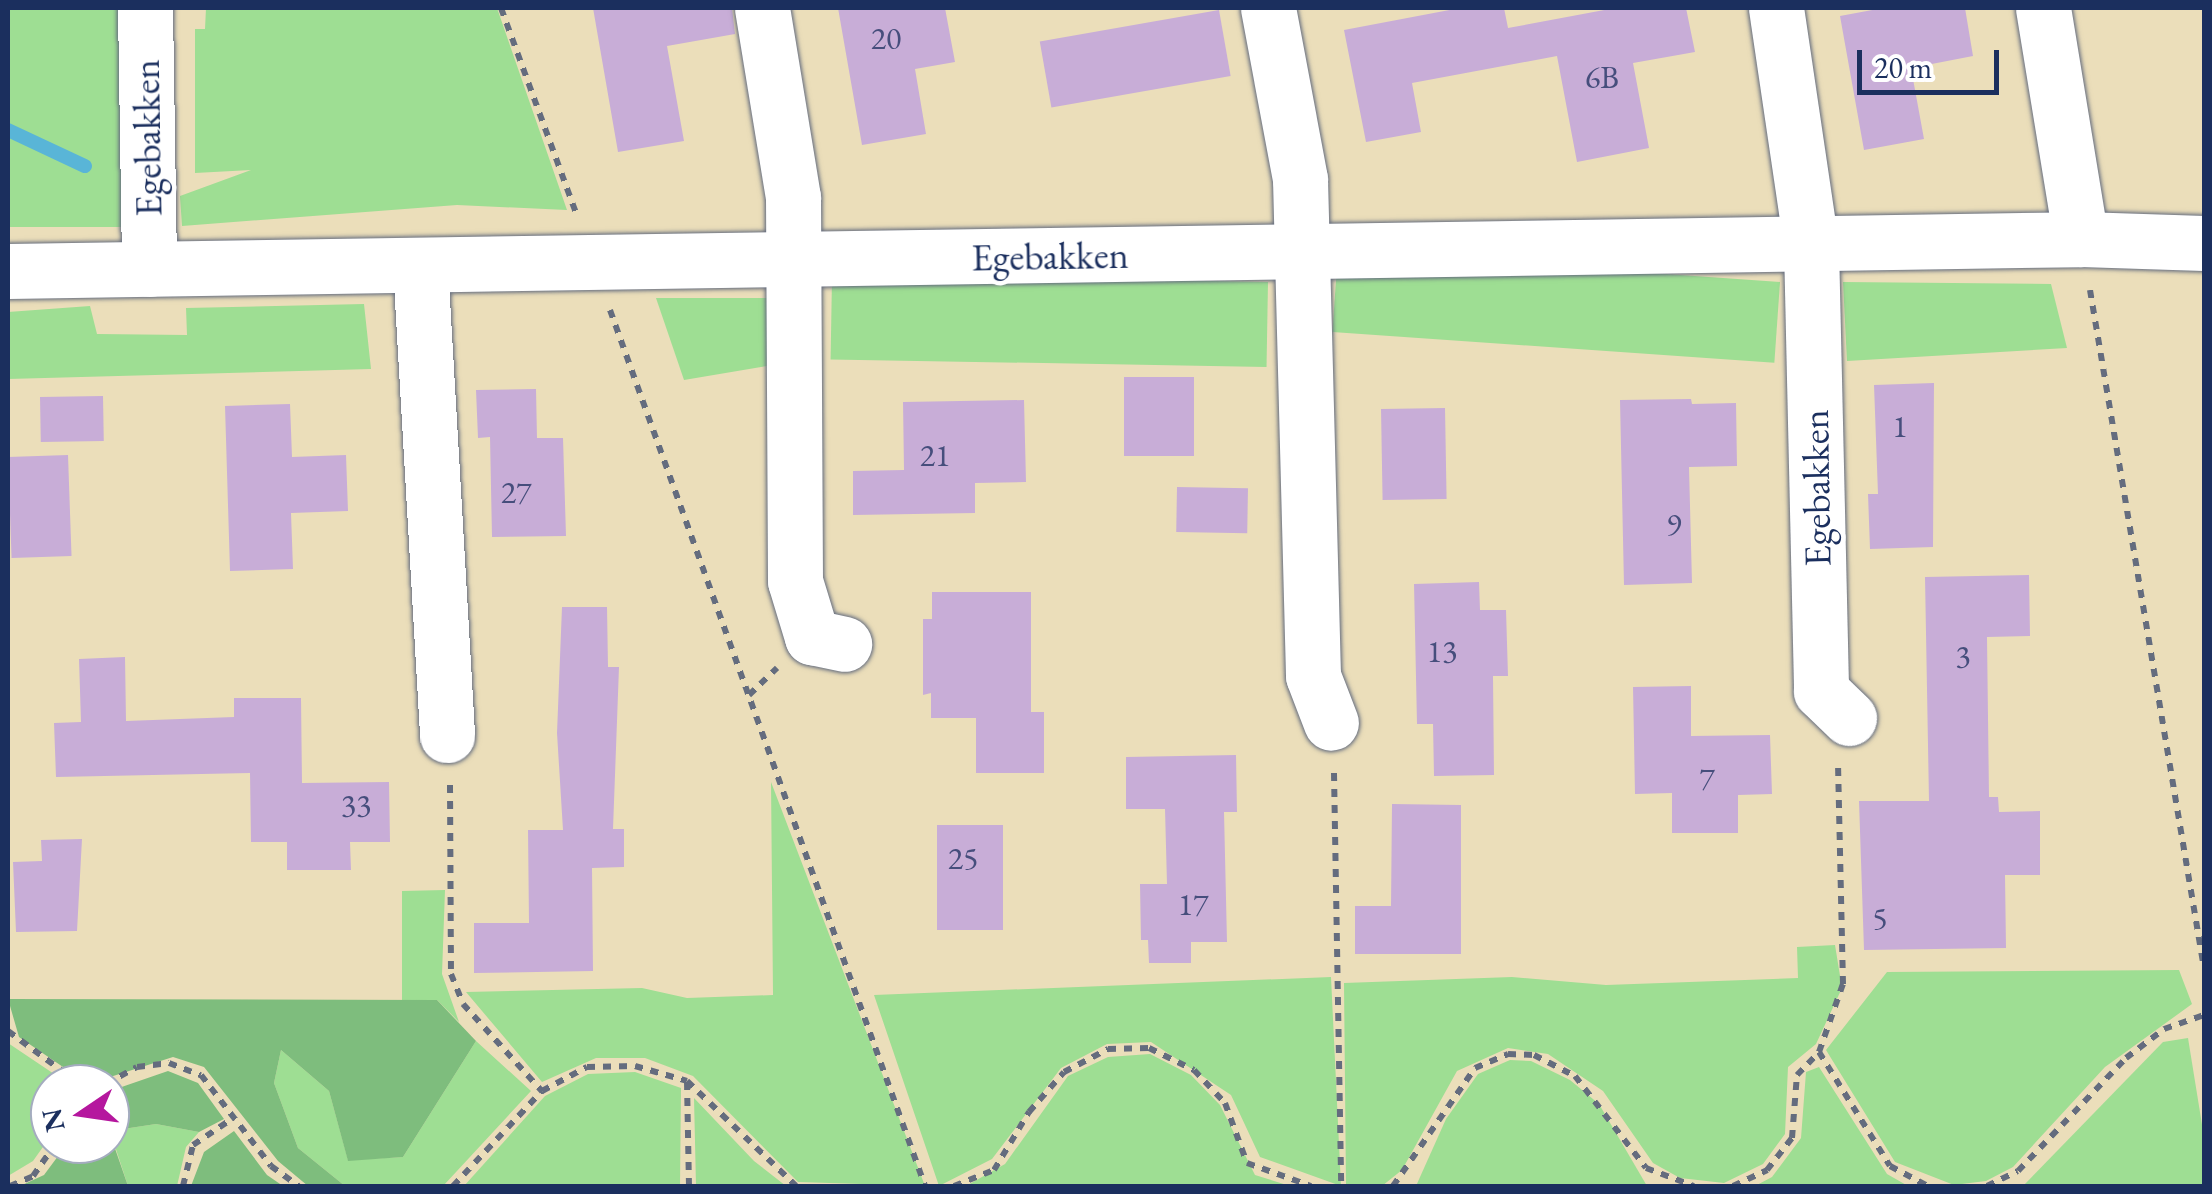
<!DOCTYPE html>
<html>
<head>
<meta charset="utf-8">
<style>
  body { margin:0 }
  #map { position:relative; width:2212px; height:1194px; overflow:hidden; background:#ebdeba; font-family:"EB Garamond",serif }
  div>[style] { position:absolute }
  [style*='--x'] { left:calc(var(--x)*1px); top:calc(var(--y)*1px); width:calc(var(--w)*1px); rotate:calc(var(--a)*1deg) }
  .green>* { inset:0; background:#9ede93; transform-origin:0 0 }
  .forest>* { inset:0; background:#7ebd7d }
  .stream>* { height:14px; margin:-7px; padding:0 7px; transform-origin:7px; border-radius:7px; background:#59b5d7 }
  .building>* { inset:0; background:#c8add7; transform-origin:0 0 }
  .path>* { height:6px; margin-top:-3px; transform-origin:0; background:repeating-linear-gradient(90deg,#646c7e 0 8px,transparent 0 16px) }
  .roads { filter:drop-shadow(0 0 2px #646c7e) drop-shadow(0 0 2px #646c7e) }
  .minor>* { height:55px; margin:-27.5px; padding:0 27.5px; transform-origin:27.5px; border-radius:27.5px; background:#fff }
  span { translate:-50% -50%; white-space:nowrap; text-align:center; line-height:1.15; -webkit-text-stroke:9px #fff; paint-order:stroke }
  .number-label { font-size:32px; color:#464e7c }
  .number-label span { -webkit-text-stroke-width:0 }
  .street-label { font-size:38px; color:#1b2f5e }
  .frame { position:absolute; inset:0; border:10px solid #1b2f5e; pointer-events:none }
  .north { position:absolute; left:30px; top:1064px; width:100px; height:100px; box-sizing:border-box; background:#fff; border:2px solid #a4acbf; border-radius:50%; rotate:257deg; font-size:28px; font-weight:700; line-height:40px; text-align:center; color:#1b2f5e }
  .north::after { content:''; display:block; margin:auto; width:35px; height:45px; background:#b5179e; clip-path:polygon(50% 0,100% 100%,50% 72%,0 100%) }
  .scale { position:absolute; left:1857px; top:50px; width:142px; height:45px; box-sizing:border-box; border:5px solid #1b2f5e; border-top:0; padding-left:12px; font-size:30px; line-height:35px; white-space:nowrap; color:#1b2f5e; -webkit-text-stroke:8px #fff; paint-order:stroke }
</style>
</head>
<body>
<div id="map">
  <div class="green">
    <i style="left:8px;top:8px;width:118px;height:219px"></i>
    <i style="clip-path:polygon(206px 8px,497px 8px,567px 210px,457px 205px,182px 226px,180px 196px,251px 170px,195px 173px,195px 29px,205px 29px)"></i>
    <i style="left:1268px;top:282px;width:85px;height:436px;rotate:91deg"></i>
    <i style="left:1780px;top:282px;width:81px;height:443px;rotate:94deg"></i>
    <i style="clip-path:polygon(1843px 282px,2051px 284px,2067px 348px,1847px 361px)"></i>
    <i style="clip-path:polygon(656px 298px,769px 298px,767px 366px,684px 380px)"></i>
    <i style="clip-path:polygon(364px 304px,371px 369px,8px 379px,8px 312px,90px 306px,97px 334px,187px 335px,186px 308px)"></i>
    <i style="clip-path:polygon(771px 782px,925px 1186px,798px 1182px,693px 1076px,645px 1058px,596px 1058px,542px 1082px,466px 992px,642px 988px,687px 998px,773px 995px)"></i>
    <i style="clip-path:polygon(445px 890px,442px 974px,459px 1022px,437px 1000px,402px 1000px,402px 891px)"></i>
    <i style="clip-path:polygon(1835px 945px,1842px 988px,1816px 1044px,1788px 1067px,1785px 1134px,1763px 1164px,1724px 1183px,1680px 1178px,1653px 1163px,1603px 1091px,1548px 1054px,1508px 1048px,1457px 1071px,1402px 1170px,1382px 1186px,1346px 1186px,1344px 983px,1512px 977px,1606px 985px,1798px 978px,1797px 947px)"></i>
    <i style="clip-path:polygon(2179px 970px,2192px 1004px,2105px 1067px,2013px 1167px,1986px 1181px,1954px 1185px,1895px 1162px,1826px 1050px,1887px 972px)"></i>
    <i style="clip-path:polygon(1331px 977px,1341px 1186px,1260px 1157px,1231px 1095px,1151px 1042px,1107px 1044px,1061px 1068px,992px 1159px,939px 1186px,874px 995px)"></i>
    <i style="clip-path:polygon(2188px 1038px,2204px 1137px,2204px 1186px,2023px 1186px,2163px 1042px)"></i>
    <i style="clip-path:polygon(476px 1041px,531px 1091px,444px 1185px,345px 1186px,298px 1148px,274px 1083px,281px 1050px,329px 1091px,348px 1160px,403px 1157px)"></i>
    <i style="clip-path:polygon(8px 1043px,69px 1084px,50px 1084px,50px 1137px,33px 1161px,8px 1176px)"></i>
    <i style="clip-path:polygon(1150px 1054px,1191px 1075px,1220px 1105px,1255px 1175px,1290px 1186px,966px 1186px,1005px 1164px,1068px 1076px,1108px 1057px)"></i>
    <i style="clip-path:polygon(1510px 1060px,1531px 1061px,1570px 1080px,1599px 1104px,1647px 1186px,1416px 1186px,1446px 1119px,1478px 1074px)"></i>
    <i style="clip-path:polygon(1819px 1067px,1887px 1174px,1908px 1186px,1755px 1186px,1772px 1177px,1801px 1138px,1806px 1072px)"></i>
    <i style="clip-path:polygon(635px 1072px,681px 1088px,680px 1186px,464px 1186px,545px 1096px,588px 1074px)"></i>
    <i style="clip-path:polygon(694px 1098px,754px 1161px,786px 1186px,696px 1186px)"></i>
    <i style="clip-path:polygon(156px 1124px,199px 1132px,186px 1147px,177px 1186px,128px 1186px,110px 1131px)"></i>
  </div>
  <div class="forest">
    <i style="clip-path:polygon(8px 999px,437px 1000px,476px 1041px,403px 1157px,348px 1161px,329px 1091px,281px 1050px,274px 1083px,298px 1148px,345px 1186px,308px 1186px,278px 1161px,204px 1067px,173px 1057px,88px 1084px,19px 1037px)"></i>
    <i style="clip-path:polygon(168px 1071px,198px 1083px,224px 1119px,199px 1132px,156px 1124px,110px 1131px,110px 1091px)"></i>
    <i style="clip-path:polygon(234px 1131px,267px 1175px,283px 1186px,191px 1186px,204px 1152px)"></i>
    <i style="clip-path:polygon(110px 1134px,128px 1186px,20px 1186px,44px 1175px,67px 1144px,110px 1144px)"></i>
  </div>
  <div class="stream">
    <i style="--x:8;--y:130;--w:85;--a:25.1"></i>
  </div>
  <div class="building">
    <i style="clip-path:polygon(593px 8px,732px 8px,735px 34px,667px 46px,684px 141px,618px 152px)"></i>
    <i style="clip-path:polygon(838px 8px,945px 8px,955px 62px,915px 69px,926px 134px,862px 145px)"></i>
    <i style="clip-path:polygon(1460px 8px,1504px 8px,1508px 28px,1615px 8px,1686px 8px,1695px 52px,1633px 63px,1649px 148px,1577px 162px,1557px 56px,1412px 83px,1421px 132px,1366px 142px,1344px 30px)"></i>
    <i style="clip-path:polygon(1883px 8px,1965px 8px,1973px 56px,1911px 68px,1924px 139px,1864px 150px,1840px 16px)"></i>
    <i style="left:1219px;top:10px;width:67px;height:182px;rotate:80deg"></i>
    <i style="left:1124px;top:377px;width:70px;height:79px"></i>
    <i style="clip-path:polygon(1934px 383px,1933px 547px,1870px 549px,1868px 494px,1878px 494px,1874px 385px)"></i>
    <i style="clip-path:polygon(536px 389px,537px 438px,563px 438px,566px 536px,492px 537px,490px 437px,478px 438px,476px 390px)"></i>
    <i style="left:103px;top:396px;width:45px;height:63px;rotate:89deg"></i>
    <i style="clip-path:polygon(1691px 399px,1692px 404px,1736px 403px,1737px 466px,1689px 467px,1692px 583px,1624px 585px,1620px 400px)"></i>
    <i style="clip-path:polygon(1024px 400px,1026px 482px,975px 483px,975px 513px,853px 515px,853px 471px,904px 470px,903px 402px)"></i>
    <i style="clip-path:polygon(290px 404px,292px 457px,346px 455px,348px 511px,291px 513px,293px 569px,230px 571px,225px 406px)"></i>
    <i style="left:1445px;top:408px;width:91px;height:64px;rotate:89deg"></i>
    <i style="left:68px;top:455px;width:101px;height:60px;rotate:88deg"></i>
    <i style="left:1177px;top:487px;width:71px;height:45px;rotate:1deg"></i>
    <i style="clip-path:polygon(2029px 575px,2030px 636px,1987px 637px,1989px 797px,1998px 797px,1999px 812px,2040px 811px,2040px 875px,2005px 875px,2006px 948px,1864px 950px,1859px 801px,1929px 801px,1925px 577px)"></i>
    <i style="clip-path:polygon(1479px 582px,1480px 610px,1506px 610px,1508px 676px,1493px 676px,1494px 775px,1434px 776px,1433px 724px,1417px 724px,1414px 584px)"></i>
    <i style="clip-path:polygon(932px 592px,1031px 592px,1031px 712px,1044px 712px,1044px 773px,976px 773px,976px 718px,931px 718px,931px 693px,923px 695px,923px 619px,932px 619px)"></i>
    <i style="clip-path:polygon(562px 607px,607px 607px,608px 667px,619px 667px,613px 829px,624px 829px,624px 867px,592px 868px,593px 971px,474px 973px,474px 923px,529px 923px,528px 830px,563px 830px,557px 733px)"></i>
    <i style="clip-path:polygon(125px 657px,126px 721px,234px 717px,234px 698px,301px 698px,302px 783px,389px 782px,390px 842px,350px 842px,351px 870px,287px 870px,287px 842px,251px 842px,250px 773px,56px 777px,54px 723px,81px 722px,79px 659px)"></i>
    <i style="clip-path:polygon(1691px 686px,1691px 736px,1770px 735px,1772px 794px,1738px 795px,1738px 833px,1672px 833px,1672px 793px,1635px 794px,1633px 687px)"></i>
    <i style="clip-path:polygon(1236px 755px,1237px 812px,1224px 812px,1227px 942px,1191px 942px,1191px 963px,1149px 963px,1148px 940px,1141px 940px,1140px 884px,1167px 884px,1165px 809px,1126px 809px,1126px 757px)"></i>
    <i style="clip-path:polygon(1392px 804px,1461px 805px,1461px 954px,1355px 954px,1355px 906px,1391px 906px)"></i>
    <i style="left:937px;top:825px;width:66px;height:105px"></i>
    <i style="clip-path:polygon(82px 839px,77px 931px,16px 932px,13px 862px,42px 861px,41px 840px)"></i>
  </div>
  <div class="path">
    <i style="--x:501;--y:8;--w:218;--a:69.9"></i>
    <i style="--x:2090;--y:290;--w:688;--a:80.46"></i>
    <i style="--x:610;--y:310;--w:931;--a:70.22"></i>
    <i style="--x:749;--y:695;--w:39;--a:-44"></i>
    <i style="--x:1334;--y:773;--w:413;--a:89"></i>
    <i style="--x:450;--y:785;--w:189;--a:89.7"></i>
    <i style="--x:451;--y:974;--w:32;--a:68"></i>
    <i style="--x:463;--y:1004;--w:118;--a:47.8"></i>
    <i style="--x:8;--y:1031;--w:89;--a:36.4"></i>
    <i style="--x:1819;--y:1052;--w:72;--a:-70.6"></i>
    <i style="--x:1843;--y:984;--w:216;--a:-91.3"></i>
    <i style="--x:687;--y:1082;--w:104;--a:88.9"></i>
    <i style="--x:106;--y:1084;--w:35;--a:-29"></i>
    <i style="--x:137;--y:1067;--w:32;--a:-7"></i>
    <i style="--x:169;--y:1063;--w:34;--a:21"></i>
    <i style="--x:201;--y:1075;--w:115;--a:52.4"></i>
    <i style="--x:271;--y:1166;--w:34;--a:36"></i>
    <i style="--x:10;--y:1186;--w:25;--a:-23"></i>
    <i style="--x:33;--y:1176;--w:39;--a:-55"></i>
    <i style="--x:183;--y:1186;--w:42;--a:-76.3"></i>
    <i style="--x:193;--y:1145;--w:48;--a:-34"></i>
    <i style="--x:453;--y:1186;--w:130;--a:-46.9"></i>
    <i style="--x:542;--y:1091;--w:51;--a:-28.1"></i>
    <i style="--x:587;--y:1067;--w:48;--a:-1.2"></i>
    <i style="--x:635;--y:1066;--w:54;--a:16.1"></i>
    <i style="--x:687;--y:1081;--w:151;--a:43.9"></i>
    <i style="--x:954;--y:1186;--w:43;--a:-21.8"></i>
    <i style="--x:994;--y:1170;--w:68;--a:-58.9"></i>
    <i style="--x:1029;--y:1112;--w:53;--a:-48.8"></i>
    <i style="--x:1064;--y:1072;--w:50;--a:-27.6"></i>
    <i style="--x:1108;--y:1049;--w:41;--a:-1.4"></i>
    <i style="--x:1149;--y:1048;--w:50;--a:26.1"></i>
    <i style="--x:1194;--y:1070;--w:45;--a:46.8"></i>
    <i style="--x:1225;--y:1103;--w:64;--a:69.9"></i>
    <i style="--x:1247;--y:1163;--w:68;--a:19.8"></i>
    <i style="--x:1393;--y:1186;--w:144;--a:-55.2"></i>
    <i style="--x:1475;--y:1068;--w:36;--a:-23"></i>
    <i style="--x:1508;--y:1054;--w:26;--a:2"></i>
    <i style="--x:1534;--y:1055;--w:46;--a:27.1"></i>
    <i style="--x:1575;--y:1076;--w:116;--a:52.3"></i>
    <i style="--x:1646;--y:1168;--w:51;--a:20.6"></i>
    <i style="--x:1733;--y:1186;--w:38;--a:-25"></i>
    <i style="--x:1767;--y:1170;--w:41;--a:-52"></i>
    <i style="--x:1792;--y:1138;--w:63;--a:-85.5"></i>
    <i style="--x:1797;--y:1075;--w:32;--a:-46"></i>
    <i style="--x:1819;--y:1052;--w:134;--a:58.1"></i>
    <i style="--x:1890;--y:1166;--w:43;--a:27.8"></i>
    <i style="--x:1987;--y:1186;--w:34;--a:-26"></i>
    <i style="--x:2018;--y:1171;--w:156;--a:-46.3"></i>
    <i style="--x:2126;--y:1058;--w:48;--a:-37.3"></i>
    <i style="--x:2164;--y:1029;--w:42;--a:-19.3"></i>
  </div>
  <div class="roads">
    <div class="minor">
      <i style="--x:145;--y:8;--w:261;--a:89.1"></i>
      <i style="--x:762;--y:8;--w:192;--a:80.7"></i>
      <i style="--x:793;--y:197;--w:384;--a:89.7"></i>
      <i style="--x:795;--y:581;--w:59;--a:73.1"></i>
      <i style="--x:812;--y:637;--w:33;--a:12"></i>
      <i style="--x:1268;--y:8;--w:174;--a:79.4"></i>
      <i style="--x:1300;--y:179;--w:497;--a:88.5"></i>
      <i style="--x:1313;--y:676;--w:50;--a:69"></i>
      <i style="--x:1776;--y:8;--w:241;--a:81.6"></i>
      <i style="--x:1811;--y:246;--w:445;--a:88.7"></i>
      <i style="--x:1821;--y:691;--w:39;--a:44"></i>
      <i style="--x:2043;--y:8;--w:234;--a:80.7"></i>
      <i style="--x:420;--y:265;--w:471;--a:86.7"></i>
      <i style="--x:8;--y:271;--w:2073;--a:-0.88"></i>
      <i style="--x:2081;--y:239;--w:123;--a:1.9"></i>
    </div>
  </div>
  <div class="number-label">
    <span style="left:886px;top:38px">20</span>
    <span style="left:1602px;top:77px">6B</span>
    <span style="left:1900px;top:426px">1</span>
    <span style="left:935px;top:455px">21</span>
    <span style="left:516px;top:492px">27</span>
    <span style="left:1674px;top:524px">9</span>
    <span style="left:1442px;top:651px">13</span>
    <span style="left:1963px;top:656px">3</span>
    <span style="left:1707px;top:778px">7</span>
    <span style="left:356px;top:805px">33</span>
    <span style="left:963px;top:858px">25</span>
    <span style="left:1193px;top:904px">17</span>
    <span style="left:1880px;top:918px">5</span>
  </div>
  <div class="street-label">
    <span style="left:147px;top:138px;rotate:-91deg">Egebakken</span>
    <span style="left:1050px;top:256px;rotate:-1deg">Egebakken</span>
    <span style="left:1816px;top:488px;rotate:-91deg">Egebakken</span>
  </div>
  <div class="frame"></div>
  <div class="north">N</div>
  <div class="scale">20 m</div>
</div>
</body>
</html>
